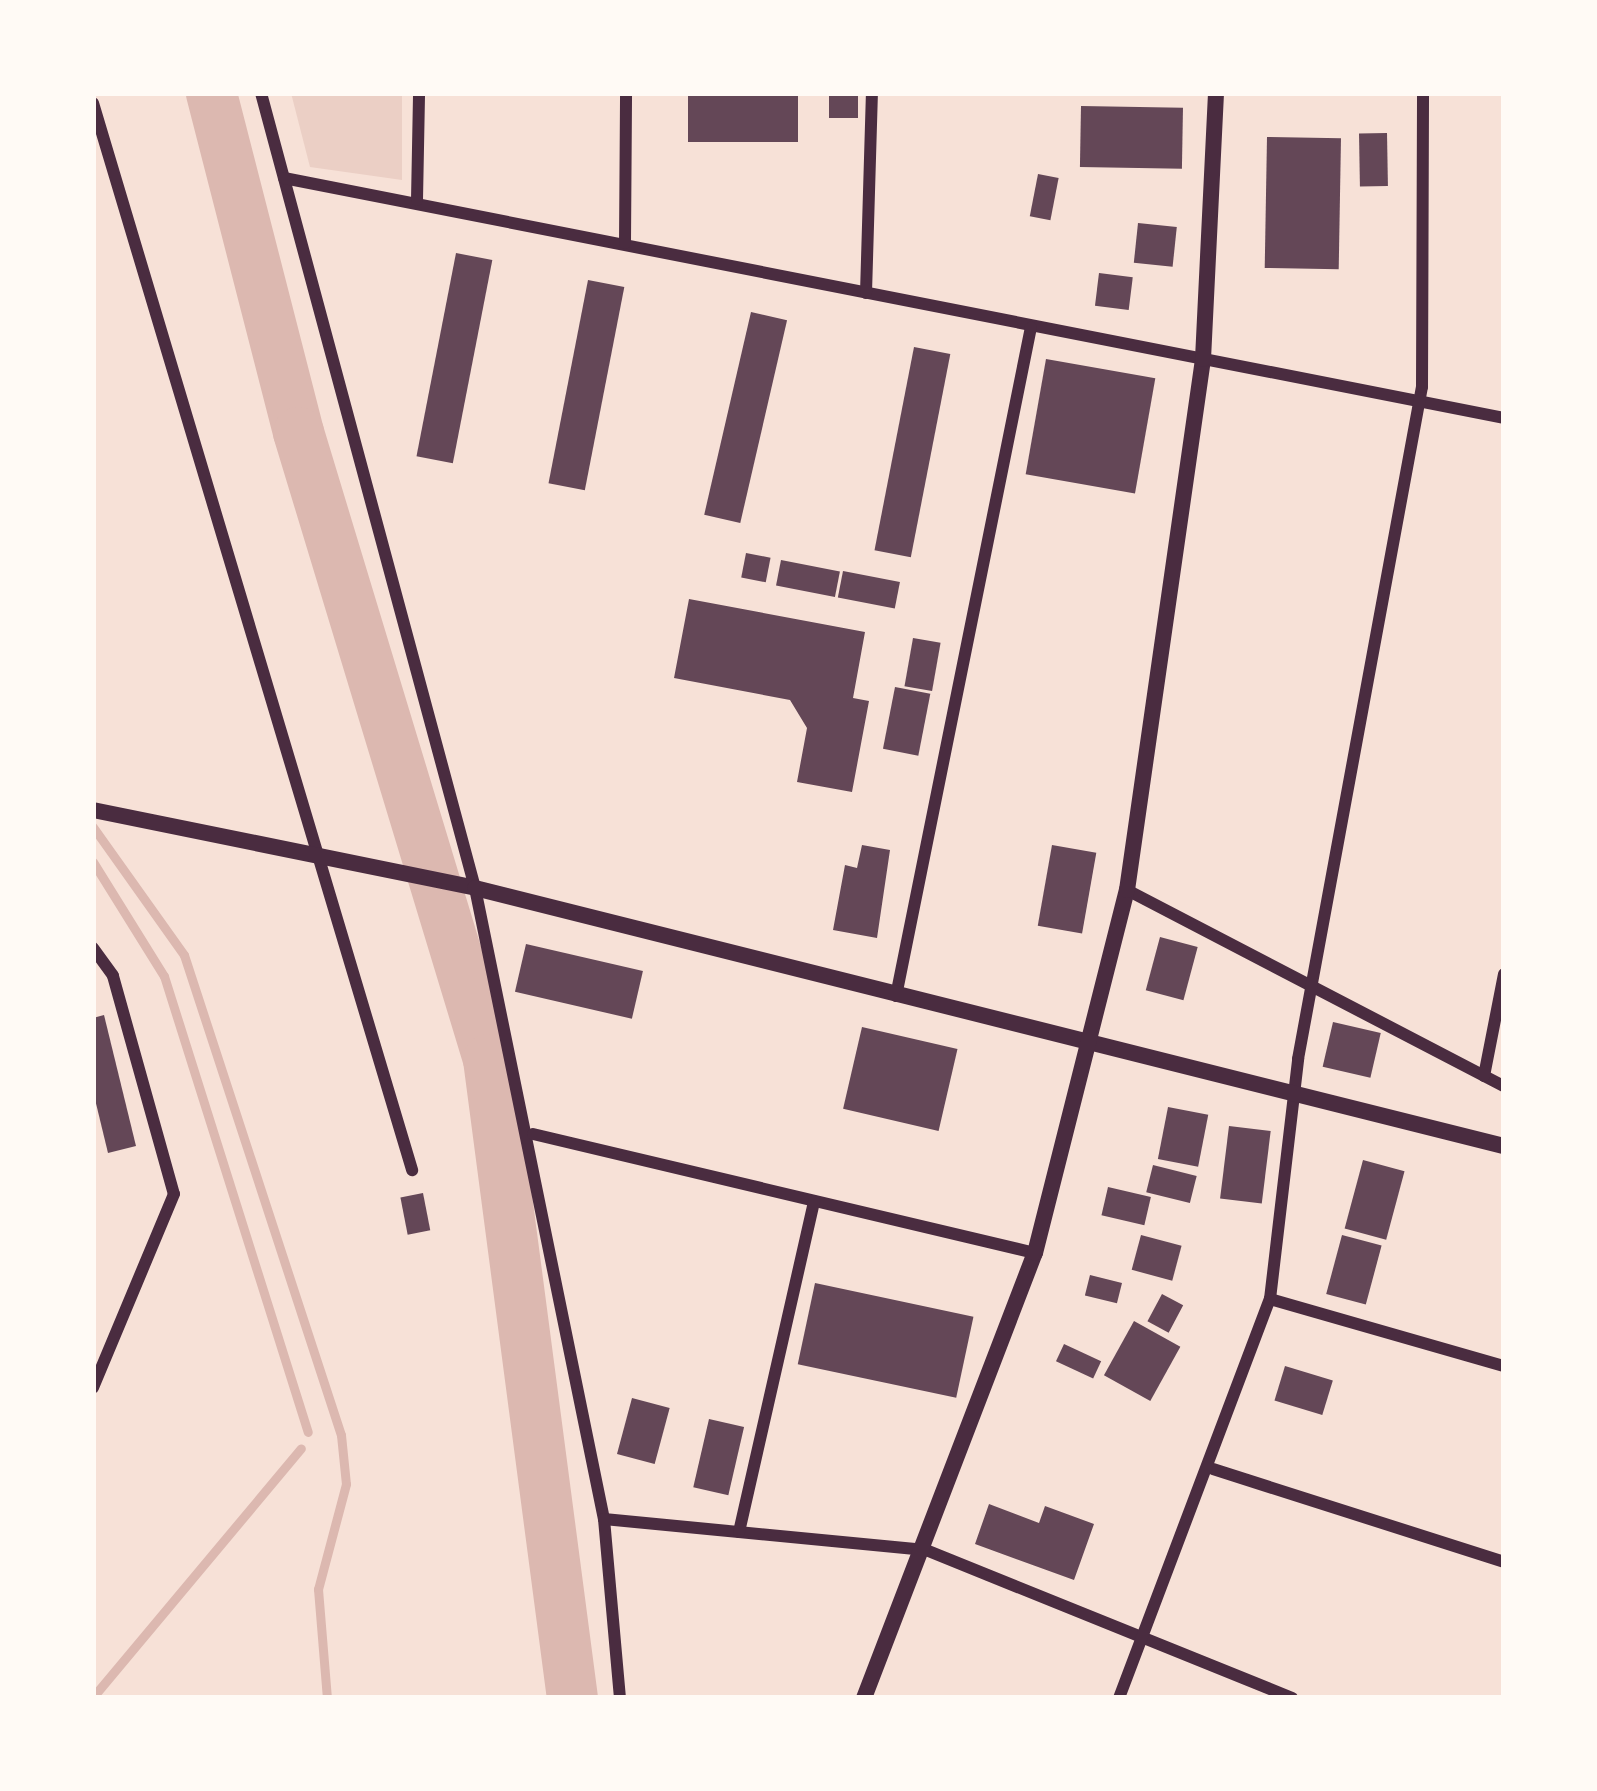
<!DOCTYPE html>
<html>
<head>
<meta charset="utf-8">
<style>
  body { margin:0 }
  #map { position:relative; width:1597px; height:1791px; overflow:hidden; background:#f7e1d7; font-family:"Noto Serif",serif }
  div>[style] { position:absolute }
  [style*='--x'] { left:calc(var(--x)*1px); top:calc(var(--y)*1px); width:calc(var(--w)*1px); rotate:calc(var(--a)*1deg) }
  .green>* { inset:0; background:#ebcfc5 }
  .stream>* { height:9px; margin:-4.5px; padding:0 4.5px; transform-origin:4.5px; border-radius:4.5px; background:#dcb8b0 }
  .river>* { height:51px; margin:-25.5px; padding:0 25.5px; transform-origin:25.5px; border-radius:25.5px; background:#dcb8b0 }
  .building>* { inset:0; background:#644757; transform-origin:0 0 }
  .minor>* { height:12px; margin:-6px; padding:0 6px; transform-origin:6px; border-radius:6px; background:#4a2c40 }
  .tertiary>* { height:16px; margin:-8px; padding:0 8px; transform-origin:8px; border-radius:8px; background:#4a2c40 }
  span { translate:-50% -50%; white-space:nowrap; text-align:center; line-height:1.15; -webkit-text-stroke:9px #fffaf5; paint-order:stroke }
  .frame { position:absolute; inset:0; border:96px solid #fffaf5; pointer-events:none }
</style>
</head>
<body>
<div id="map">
  <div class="green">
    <i style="clip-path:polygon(291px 93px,402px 93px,402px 180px,310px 167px)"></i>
  </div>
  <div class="stream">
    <i style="--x:93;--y:827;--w:157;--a:54.6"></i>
    <i style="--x:184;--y:955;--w:505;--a:71.89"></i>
    <i style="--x:341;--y:1435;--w:49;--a:84.2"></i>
    <i style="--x:346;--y:1484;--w:109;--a:104.9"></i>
    <i style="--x:318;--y:1589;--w:109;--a:85.3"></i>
    <i style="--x:93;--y:862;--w:134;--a:58.1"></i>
    <i style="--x:164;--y:976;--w:478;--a:72.5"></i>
    <i style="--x:93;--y:1697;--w:324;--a:-50.1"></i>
  </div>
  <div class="river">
    <i style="--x:211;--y:93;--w:350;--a:75.6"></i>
    <i style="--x:298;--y:432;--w:655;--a:73.14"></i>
    <i style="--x:488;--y:1059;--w:644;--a:82.51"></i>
  </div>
  <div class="building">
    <i style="left:688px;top:93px;width:110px;height:49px"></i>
    <i style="left:829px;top:93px;width:29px;height:25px"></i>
    <i style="left:1081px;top:106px;width:102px;height:61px;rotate:1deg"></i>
    <i style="left:1387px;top:133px;width:53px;height:28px;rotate:89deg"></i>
    <i style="left:1267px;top:137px;width:74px;height:131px;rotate:1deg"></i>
    <i style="left:1038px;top:174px;width:21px;height:43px;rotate:11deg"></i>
    <i style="left:1138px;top:223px;width:39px;height:40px;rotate:6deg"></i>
    <i style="left:456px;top:253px;width:37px;height:207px;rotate:11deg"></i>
    <i style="left:1099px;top:273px;width:34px;height:33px;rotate:7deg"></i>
    <i style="left:588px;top:280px;width:37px;height:207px;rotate:11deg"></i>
    <i style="left:751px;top:312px;width:37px;height:208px;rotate:13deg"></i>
    <i style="left:914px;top:347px;width:37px;height:207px;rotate:11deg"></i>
    <i style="left:1046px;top:359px;width:111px;height:117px;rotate:10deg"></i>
    <i style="left:746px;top:553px;width:25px;height:25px;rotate:11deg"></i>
    <i style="left:781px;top:560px;width:60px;height:26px;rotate:11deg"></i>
    <i style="left:843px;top:571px;width:58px;height:27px;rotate:11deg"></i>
    <i style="clip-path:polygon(689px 599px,865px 632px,853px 698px,869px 701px,852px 792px,797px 782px,807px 728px,790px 700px,674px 678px)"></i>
    <i style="left:913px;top:638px;width:28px;height:49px;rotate:10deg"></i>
    <i style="left:895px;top:687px;width:36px;height:63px;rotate:11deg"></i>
    <i style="clip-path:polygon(862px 845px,890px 850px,877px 938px,833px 930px,845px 865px,857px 868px)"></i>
    <i style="left:1052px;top:845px;width:45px;height:82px;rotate:10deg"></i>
    <i style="left:1160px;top:937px;width:39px;height:55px;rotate:15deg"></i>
    <i style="left:526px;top:944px;width:120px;height:49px;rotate:13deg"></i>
    <i style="clip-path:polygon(104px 1015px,136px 1146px,108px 1153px,93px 1091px,93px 1018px)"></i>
    <i style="left:1333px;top:1022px;width:49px;height:46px;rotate:13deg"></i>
    <i style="left:862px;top:1027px;width:98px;height:84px;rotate:13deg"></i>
    <i style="left:1168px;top:1107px;width:41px;height:53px;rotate:11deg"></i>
    <i style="left:1229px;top:1126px;width:42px;height:73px;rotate:7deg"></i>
    <i style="left:1363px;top:1160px;width:43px;height:71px;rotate:15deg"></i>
    <i style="left:1153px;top:1165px;width:45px;height:28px;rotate:14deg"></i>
    <i style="left:1108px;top:1187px;width:44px;height:29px;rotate:13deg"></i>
    <i style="left:423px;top:1193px;width:38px;height:23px;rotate:79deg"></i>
    <i style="left:1141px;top:1235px;width:42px;height:36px;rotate:15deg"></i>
    <i style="left:1342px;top:1235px;width:41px;height:61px;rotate:15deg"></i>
    <i style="left:1090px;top:1275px;width:33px;height:21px;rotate:14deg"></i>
    <i style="left:815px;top:1283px;width:162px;height:83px;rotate:12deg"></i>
    <i style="left:1162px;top:1294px;width:24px;height:31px;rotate:28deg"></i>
    <i style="left:1134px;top:1321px;width:53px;height:62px;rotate:29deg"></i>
    <i style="left:1064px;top:1344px;width:41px;height:19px;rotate:25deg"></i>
    <i style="left:1285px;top:1366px;width:50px;height:36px;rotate:17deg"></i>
    <i style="left:632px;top:1398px;width:39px;height:58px;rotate:15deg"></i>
    <i style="left:709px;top:1419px;width:36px;height:70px;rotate:13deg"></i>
    <i style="clip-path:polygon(989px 1504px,1039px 1523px,1045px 1506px,1094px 1524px,1074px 1580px,975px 1544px)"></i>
  </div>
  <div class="minor">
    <i style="--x:261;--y:93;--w:823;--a:74.93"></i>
    <i style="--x:475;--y:888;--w:644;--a:78.45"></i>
    <i style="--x:604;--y:1519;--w:323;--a:5.5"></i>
    <i style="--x:926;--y:1550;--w:395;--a:22"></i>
    <i style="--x:93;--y:103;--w:1114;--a:73.35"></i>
    <i style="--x:284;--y:178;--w:1243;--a:11.13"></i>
    <i style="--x:417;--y:200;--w:107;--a:-88.9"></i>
    <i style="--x:625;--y:243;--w:150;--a:-89.6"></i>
    <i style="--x:866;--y:293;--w:200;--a:-88.3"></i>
    <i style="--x:1127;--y:890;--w:425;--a:27.5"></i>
    <i style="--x:93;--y:948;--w:34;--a:54"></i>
    <i style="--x:113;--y:976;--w:226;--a:74.4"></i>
    <i style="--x:174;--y:1194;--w:210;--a:112.7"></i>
    <i style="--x:896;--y:996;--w:682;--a:-78.59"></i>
    <i style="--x:1484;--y:1076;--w:104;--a:-78.9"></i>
    <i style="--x:533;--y:1134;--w:516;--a:13.34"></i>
    <i style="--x:1270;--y:1299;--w:243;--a:16"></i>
    <i style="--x:1213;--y:1469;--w:305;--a:17.7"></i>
    <i style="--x:604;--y:1519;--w:180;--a:84.9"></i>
    <i style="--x:739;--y:1532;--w:339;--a:-77.2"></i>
    <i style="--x:1119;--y:1698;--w:427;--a:-69.3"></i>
    <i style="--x:1270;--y:1299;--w:242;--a:-83.3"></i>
    <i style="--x:1298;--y:1059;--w:683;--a:-79.55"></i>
    <i style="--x:1422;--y:387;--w:294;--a:-89.8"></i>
  </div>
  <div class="tertiary">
    <i style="--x:93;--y:810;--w:390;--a:11.5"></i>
    <i style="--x:475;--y:888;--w:1061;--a:14.08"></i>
    <i style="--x:864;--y:1698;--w:477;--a:-69"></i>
    <i style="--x:1035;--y:1253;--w:374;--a:-75.8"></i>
    <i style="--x:1127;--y:890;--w:536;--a:-81.85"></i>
    <i style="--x:1203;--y:359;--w:266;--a:-87.2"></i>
  </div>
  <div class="frame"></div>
</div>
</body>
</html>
